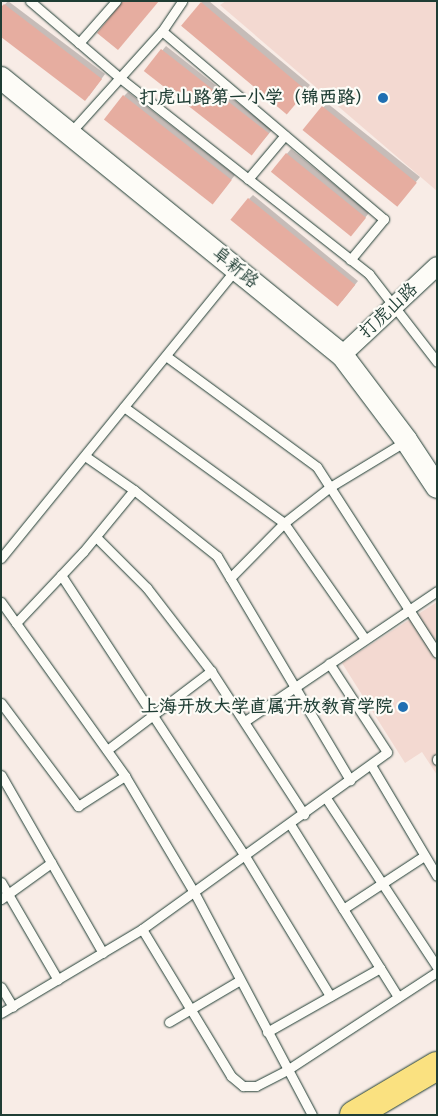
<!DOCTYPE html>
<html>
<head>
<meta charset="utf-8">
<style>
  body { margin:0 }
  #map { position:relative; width:438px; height:1116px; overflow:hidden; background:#f8ece6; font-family:Mynerve,"LXGW WenKai TC",sans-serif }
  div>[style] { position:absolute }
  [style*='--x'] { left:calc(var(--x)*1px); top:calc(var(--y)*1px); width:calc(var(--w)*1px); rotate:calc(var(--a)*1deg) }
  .built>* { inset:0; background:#f3d9d1 }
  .shadow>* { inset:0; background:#0003 }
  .building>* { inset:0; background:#e6ada0; transform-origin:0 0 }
  .roads { filter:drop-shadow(0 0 1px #1f3d34) drop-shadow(0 0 1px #1f3d34) }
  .service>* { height:9px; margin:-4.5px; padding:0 4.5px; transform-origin:4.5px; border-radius:4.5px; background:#fdfcf7 }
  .minor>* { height:18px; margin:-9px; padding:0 9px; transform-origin:9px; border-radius:9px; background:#fdfcf7 }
  .tertiary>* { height:22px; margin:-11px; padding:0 11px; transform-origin:11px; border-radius:11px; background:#fdfcf7 }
  .primary>* { height:28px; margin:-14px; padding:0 14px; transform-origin:14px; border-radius:14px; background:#fae180 }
  .dots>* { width:14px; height:14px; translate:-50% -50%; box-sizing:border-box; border:2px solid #fdfcf7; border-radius:50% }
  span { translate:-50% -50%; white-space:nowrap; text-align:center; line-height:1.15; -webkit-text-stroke:4.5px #fdfcf7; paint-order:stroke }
  .poi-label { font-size:18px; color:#1f3d34; font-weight:700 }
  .right { translate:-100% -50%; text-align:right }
  .street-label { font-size:18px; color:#1f3d34 }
  .frame { position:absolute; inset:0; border:2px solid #1f3d34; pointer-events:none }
</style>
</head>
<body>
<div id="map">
  <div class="built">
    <i style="clip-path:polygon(226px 1px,437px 1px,437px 191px,220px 5px)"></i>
    <i style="clip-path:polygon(437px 602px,437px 775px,422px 752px,405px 763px,342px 663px)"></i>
  </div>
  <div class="shadow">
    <i style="clip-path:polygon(8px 1px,105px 74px,89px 96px,1px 9px)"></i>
    <i style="clip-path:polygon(203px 1px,209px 1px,310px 85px,291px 108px,182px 26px)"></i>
    <i style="clip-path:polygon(166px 46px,272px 130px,255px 150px,146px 70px)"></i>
    <i style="clip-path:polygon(128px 92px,235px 175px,217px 198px,124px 96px)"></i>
    <i style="clip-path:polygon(327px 103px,420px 177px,401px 200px,304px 130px)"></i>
    <i style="clip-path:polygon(291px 149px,369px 213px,354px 231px,272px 171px)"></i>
    <i style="clip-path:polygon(253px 195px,358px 281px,342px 301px,249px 199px)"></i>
  </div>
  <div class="building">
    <i style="clip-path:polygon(123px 1px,159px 1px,118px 50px,97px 33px)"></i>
    <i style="left:201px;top:2px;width:138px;height:31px;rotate:40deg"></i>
    <i style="clip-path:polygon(4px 4px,102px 79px,85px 101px,1px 37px,1px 7px)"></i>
    <i style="left:161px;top:49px;width:137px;height:28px;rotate:38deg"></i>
    <i style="left:123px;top:95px;width:138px;height:31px;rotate:38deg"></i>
    <i style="left:322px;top:106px;width:122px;height:31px;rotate:39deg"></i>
    <i style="left:286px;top:153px;width:103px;height:24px;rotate:39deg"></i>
    <i style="left:248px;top:198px;width:138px;height:28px;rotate:39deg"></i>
  </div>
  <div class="roads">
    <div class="service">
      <i style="--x:30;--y:1;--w:118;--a:40.5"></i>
      <i style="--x:120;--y:78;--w:317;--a:38.2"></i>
      <i style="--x:369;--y:274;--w:111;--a:52.3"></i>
      <i style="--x:162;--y:31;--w:291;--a:40.3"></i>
      <i style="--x:384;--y:219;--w:53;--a:129.7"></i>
      <i style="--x:79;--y:43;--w:56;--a:-48.6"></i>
      <i style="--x:70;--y:133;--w:137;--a:-48"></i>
      <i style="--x:162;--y:31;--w:36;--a:-56"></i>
      <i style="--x:248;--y:179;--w:57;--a:-49.9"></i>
      <i style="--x:166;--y:356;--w:187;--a:36.3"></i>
      <i style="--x:317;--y:467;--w:221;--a:57.2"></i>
      <i style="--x:124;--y:407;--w:198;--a:35.9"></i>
      <i style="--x:284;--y:523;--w:141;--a:55.1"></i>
      <i style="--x:85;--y:456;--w:60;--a:34.8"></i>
      <i style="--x:134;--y:490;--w:106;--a:38.5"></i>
      <i style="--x:217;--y:556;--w:261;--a:59.3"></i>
      <i style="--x:96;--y:537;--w:72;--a:45"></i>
      <i style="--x:147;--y:588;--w:105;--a:52.4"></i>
      <i style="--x:211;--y:671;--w:171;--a:57"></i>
      <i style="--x:1;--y:558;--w:372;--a:-50.9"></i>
      <i style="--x:61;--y:575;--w:336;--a:56.8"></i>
      <i style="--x:245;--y:856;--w:164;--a:58.7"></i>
      <i style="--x:230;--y:578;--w:77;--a:-45.5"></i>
      <i style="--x:284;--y:523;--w:58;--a:-38"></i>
      <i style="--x:330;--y:487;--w:89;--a:-31.2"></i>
      <i style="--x:1;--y:602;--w:214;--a:54.5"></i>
      <i style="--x:125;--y:776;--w:135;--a:59.3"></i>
      <i style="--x:194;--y:892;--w:252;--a:62.1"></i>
      <i style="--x:16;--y:623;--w:98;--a:-46.7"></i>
      <i style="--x:83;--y:552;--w:80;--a:-50.6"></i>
      <i style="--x:1;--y:703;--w:129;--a:53.2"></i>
      <i style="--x:78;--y:806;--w:56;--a:-32.6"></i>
      <i style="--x:245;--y:721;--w:232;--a:-34.1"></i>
      <i style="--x:107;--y:750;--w:131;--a:-37.2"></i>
      <i style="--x:437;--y:759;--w:1;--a:90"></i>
      <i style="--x:371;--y:765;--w:129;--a:59.3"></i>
      <i style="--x:1;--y:775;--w:205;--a:60.2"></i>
      <i style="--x:326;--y:798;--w:202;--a:56.7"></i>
      <i style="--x:1;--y:882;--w:113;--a:59.8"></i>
      <i style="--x:1;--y:899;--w:62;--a:-35.8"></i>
      <i style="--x:343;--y:909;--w:97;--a:-33.2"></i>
      <i style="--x:142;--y:929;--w:172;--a:58.8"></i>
      <i style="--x:231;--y:1076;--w:16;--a:40"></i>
      <i style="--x:243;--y:1086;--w:13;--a:0"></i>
      <i style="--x:256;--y:1086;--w:35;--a:-27"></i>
      <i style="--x:287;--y:1070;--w:179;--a:-33.2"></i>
      <i style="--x:380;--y:968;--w:34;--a:58"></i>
      <i style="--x:1;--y:987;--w:23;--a:59"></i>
      <i style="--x:1;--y:1013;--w:164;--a:-30.8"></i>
      <i style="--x:142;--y:929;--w:302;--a:-35.8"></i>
      <i style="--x:387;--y:752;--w:106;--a:-123.1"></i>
      <i style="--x:169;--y:1022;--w:82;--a:-30.6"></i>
      <i style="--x:267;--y:1032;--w:130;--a:-29.5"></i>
      <i style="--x:380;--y:968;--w:170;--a:-122"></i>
    </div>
    <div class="minor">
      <i style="--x:342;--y:355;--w:130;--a:-43.1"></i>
    </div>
    <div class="tertiary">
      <i style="--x:1;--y:78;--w:439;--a:39.1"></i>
      <i style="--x:342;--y:355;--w:106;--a:53"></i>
      <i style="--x:406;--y:440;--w:56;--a:56.6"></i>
    </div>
    <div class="primary">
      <i style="--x:354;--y:1115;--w:96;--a:-30.6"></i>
    </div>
  </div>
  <div class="dots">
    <i style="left:383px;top:98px;background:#1f6fb2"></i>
    <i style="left:403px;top:707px;background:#1f6fb2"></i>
  </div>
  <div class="poi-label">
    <span class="right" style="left:373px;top:98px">打虎山路第一小学（锦西路）</span>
    <span class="right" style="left:393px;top:707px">上海开放大学直属开放教育学院</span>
  </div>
  <div class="street-label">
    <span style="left:235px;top:268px;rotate:39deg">阜新路</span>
    <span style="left:389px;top:311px;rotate:-43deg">打虎山路</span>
  </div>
  <div class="frame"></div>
</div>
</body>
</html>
